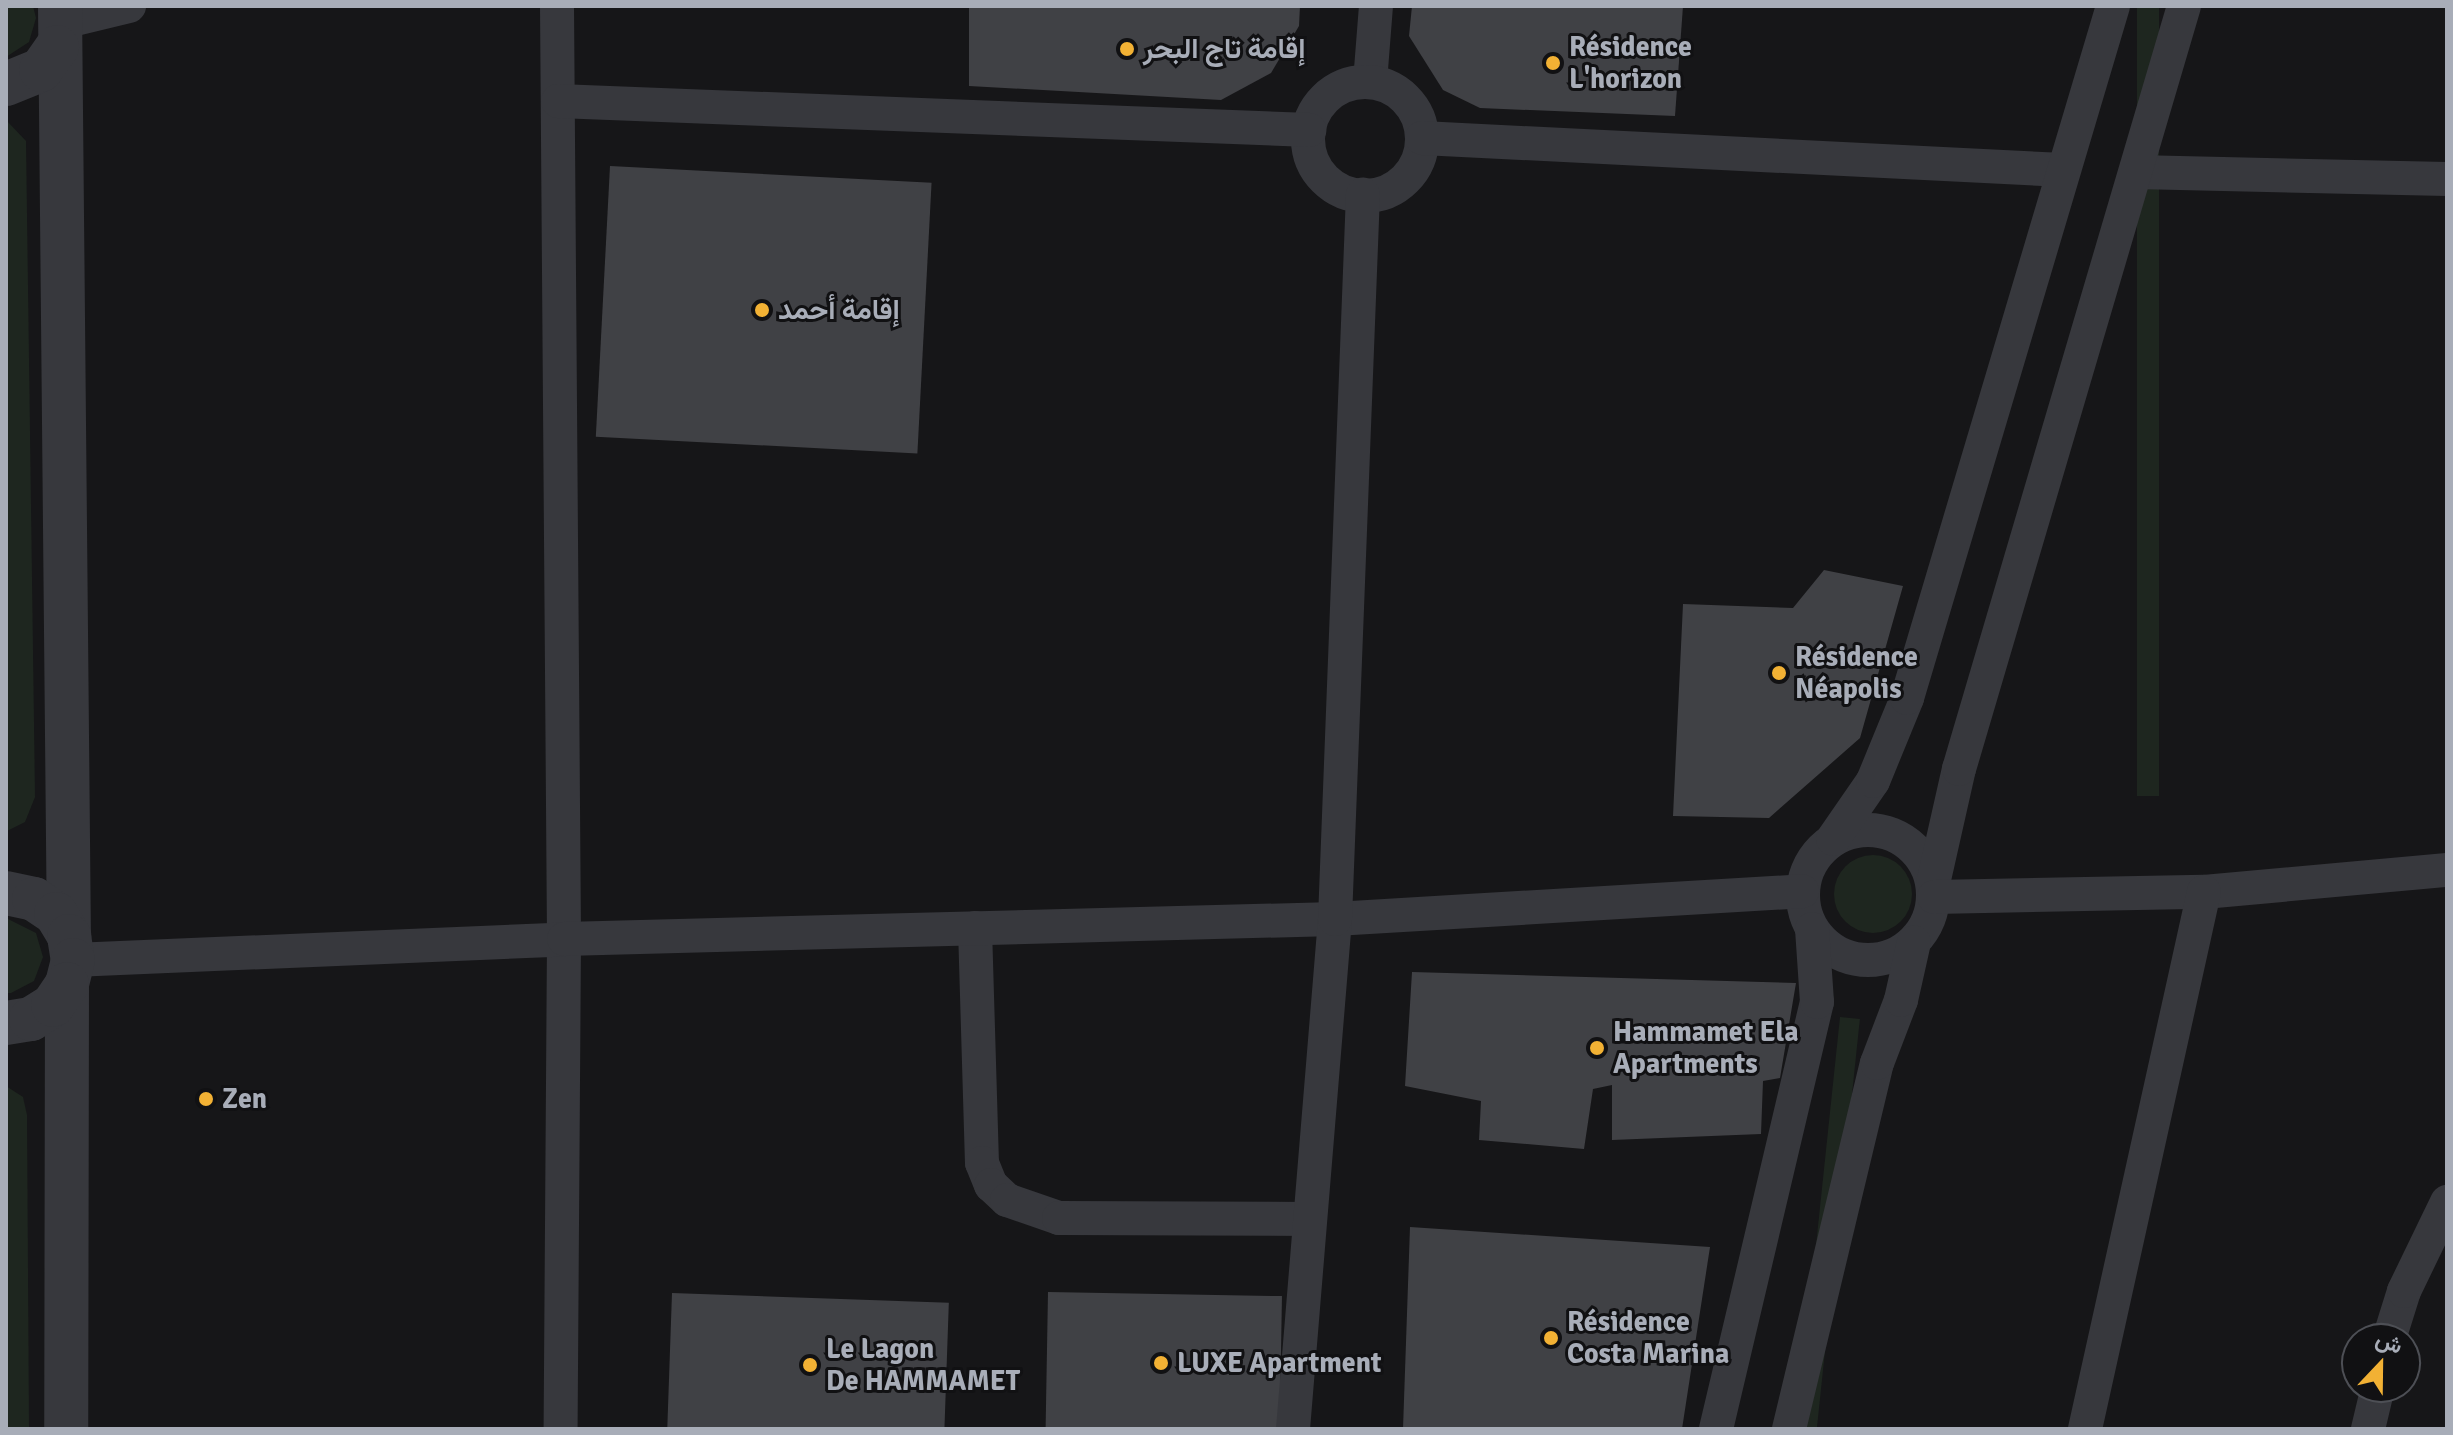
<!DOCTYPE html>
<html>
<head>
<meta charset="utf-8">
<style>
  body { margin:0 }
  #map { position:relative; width:2453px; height:1435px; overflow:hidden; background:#161618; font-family:Signika,Vazirmatn,sans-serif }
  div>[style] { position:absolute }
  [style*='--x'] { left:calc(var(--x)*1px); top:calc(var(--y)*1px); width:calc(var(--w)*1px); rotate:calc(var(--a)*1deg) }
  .green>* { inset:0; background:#1e261f; transform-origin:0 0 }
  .round { border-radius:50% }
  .building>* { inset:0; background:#404145; transform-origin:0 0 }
  .minor>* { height:34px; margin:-17px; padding:0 17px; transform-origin:17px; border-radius:17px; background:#37383d }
  .minor>.ring { margin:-17px; padding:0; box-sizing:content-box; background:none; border:34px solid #37383d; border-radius:50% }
  .tertiary>* { height:44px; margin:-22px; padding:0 22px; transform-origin:22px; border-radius:22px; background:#37383d }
  .dots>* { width:22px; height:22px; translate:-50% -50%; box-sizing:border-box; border:4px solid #111113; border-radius:50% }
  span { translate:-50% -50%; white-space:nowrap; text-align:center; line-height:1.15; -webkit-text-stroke:6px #111113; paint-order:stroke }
  .poi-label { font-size:28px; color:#a8adb8; font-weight:700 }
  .left { translate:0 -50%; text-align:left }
  .frame { position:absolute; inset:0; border:8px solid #a8adb8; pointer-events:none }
  .north { position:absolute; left:2341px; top:1323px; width:80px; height:80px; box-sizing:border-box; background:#111113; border:2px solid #4d4f55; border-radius:50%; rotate:22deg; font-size:22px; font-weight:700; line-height:32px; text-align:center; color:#a8adb8 }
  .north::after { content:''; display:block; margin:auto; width:28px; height:36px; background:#f2b134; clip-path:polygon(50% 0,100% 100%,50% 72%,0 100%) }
</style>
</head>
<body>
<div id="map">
  <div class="green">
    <i style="clip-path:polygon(6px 6px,33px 6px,36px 18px,29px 42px,6px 57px)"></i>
    <i style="left:2137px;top:6px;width:22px;height:790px"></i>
    <i style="clip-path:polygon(6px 120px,26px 141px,35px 797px,25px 822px,7px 831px)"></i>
    <i class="round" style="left:1834px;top:855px;width:78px;height:78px"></i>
    <i style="clip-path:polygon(6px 918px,36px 933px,43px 957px,34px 981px,11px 993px,6px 993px)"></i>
    <i style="left:1840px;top:1017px;width:20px;height:423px;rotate:6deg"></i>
    <i style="clip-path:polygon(6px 1086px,23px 1097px,27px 1115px,29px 1429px,6px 1429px)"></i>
  </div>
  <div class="building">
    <i style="clip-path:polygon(969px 6px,1300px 6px,1299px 26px,1271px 73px,1221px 100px,969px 86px)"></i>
    <i style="clip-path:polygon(1412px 6px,1683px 6px,1675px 116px,1480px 108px,1443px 90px,1409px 36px)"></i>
    <i style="left:610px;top:166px;width:322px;height:271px;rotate:3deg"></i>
    <i style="clip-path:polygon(1824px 570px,1903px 586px,1860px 738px,1769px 818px,1673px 816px,1683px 604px,1793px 608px)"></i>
    <i style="clip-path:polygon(1412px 972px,1796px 983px,1780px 1078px,1763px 1081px,1761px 1134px,1612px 1140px,1612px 1085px,1593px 1089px,1584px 1149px,1479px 1140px,1481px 1101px,1405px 1086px)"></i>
    <i style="clip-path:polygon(1410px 1227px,1710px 1247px,1682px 1429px,1403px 1429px)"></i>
    <i style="left:1048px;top:1292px;width:234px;height:137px;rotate:1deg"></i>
    <i style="left:672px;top:1293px;width:277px;height:136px;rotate:2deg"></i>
  </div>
  <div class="minor">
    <i style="--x:557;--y:6;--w:933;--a:89.57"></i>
    <i style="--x:564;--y:939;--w:490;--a:90.4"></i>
    <i style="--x:63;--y:22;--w:68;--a:-13.6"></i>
    <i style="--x:1370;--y:82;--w:76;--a:-85.5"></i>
    <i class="ring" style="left:1308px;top:82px;width:80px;height:80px"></i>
    <i style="--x:558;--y:101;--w:752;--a:2.21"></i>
    <i style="--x:1422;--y:138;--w:642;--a:2.86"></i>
    <i style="--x:2136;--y:172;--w:311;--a:1.3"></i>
    <i class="ring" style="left:1803px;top:830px;width:96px;height:96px"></i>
    <i style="--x:1833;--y:839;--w:70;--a:-55.4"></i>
    <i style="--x:1873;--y:781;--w:90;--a:-67.7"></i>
    <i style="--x:1907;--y:698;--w:722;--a:-73.42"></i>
    <i style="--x:1933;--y:884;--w:118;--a:-77.3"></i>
    <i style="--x:1959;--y:769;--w:795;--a:-73.57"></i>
    <i style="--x:1934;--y:897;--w:270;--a:-1.1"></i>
    <i style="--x:2204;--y:892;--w:244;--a:-5.2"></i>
    <i style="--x:975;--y:928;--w:235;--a:88.3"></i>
    <i style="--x:982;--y:1163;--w:24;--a:68"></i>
    <i style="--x:991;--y:1185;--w:22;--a:43"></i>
    <i style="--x:1007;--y:1200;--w:55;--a:19.1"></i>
    <i style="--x:1059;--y:1218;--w:251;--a:0.2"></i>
    <i style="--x:73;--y:960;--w:491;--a:-2.4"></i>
    <i style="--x:564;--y:939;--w:771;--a:-1.49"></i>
    <i style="--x:1335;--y:919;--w:468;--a:-3.4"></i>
    <i style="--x:2389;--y:1339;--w:50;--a:-72.6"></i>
    <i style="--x:2404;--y:1291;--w:99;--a:-64.2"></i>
    <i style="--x:1293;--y:1429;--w:512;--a:-85.29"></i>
    <i style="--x:1335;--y:919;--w:725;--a:-87.79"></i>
    <i style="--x:1716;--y:1429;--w:439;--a:-76.7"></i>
    <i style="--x:1817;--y:1002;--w:73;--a:-93.9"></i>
    <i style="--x:1789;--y:1429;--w:376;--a:-76.5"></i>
    <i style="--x:1877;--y:1063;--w:67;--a:-69.1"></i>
    <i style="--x:1901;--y:1000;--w:59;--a:-77.4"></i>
    <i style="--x:2085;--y:1429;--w:550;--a:-77.51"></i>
    <i style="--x:2368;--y:1429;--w:43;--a:-76.6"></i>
  </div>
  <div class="tertiary">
    <i style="--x:60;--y:6;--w:930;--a:89.45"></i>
    <i style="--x:6;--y:84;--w:38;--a:-22"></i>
    <i style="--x:41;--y:70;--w:28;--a:-55"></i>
    <i style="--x:6;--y:893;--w:29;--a:12"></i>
    <i style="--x:34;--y:899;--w:27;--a:34"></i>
    <i style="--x:56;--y:914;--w:26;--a:59"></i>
    <i style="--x:69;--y:936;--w:24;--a:81"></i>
    <i style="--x:73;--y:960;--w:25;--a:104"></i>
    <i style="--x:67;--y:984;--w:445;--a:90.1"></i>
    <i style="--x:6;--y:1023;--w:25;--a:-9"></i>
    <i style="--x:31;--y:1019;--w:26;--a:-32"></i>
    <i style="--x:53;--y:1005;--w:25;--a:-56"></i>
  </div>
  <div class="dots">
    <i style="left:1127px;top:49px;background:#f2b134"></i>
    <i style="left:1553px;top:63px;background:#f2b134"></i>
    <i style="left:762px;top:310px;background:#f2b134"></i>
    <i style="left:1779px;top:673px;background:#f2b134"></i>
    <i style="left:1597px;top:1048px;background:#f2b134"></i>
    <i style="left:206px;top:1099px;background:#f2b134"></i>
    <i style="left:1551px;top:1338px;background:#f2b134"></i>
    <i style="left:1161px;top:1363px;background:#f2b134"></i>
    <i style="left:810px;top:1365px;background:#f2b134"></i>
  </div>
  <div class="poi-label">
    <span class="left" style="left:1569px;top:63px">Résidence<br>L'horizon</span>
    <span class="left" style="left:1143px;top:49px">إقامة تاج البحر</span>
    <span class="left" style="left:778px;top:310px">إقامة أحمد</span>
    <span class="left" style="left:1795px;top:673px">Résidence<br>Néapolis</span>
    <span class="left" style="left:1613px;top:1048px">Hammamet Ela<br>Apartments</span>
    <span class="left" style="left:222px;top:1099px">Zen</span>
    <span class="left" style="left:1567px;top:1338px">Résidence<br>Costa Marina</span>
    <span class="left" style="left:826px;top:1365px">Le Lagon<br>De HAMMAMET</span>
    <span class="left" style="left:1177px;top:1363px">LUXE Apartment</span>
  </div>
  <div class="frame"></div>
  <div class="north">ش</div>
</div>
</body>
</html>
